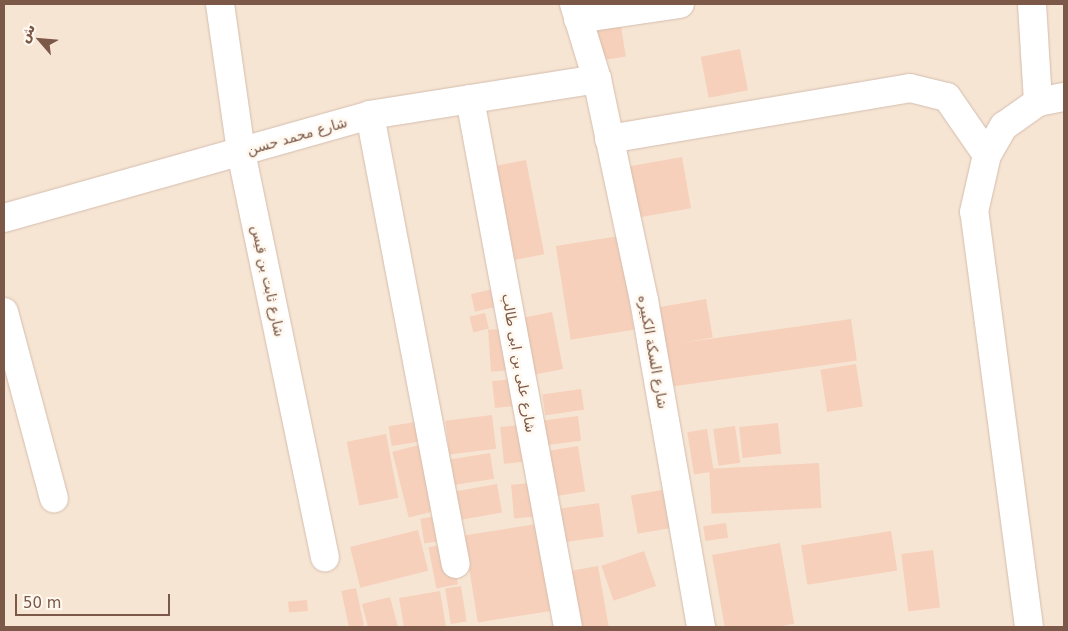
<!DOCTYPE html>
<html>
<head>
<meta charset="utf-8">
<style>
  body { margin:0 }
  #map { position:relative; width:1068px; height:631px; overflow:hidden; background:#fef4e6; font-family:"DejaVu Sans",Cairo,sans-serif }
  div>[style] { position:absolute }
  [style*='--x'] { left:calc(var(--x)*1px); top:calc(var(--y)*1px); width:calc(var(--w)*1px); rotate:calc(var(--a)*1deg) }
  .residential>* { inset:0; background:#f7e5d4; transform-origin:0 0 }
  .building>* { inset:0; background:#f6d0bb; transform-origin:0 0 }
  .roads { filter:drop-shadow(0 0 1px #d4bdad) drop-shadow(0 0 1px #d4bdad) }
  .minor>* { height:28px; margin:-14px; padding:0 14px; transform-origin:14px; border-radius:14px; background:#fff }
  span { translate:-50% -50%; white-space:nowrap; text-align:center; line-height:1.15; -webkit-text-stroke:5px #fff8ef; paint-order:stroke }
  .street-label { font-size:14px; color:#7b5848 }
  .frame { position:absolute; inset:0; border:5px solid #7b5848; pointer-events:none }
  .north { position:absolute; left:15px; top:15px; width:50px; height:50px; -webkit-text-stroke:4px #fff8ef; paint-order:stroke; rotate:297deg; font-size:14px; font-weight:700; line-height:20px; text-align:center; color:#7b5848 }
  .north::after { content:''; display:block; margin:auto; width:18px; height:22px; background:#7b5848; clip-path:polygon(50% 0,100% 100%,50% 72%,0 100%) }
  .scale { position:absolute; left:15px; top:594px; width:155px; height:22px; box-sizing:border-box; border:2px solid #7b5848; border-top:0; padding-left:6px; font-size:15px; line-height:18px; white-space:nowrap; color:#7b5848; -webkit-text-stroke:4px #fff8ef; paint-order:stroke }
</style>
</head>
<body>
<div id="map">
  <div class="residential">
    <i style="left:4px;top:4px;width:1060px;height:623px"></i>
  </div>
  <div class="building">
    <i style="left:620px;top:20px;width:37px;height:27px;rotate:81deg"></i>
    <i style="left:740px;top:49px;width:42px;height:40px;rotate:79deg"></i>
    <i style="left:682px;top:157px;width:52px;height:59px;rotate:80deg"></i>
    <i style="left:526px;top:160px;width:96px;height:39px;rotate:79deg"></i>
    <i style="left:619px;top:236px;width:95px;height:64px;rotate:81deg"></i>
    <i style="left:506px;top:286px;width:18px;height:36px;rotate:77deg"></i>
    <i style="left:706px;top:299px;width:39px;height:51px;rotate:80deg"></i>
    <i style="left:552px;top:312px;width:58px;height:38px;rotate:79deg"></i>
    <i style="left:485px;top:313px;width:16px;height:16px;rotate:76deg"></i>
    <i style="left:851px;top:319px;width:42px;height:194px;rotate:82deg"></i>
    <i style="left:513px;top:328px;width:42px;height:25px;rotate:86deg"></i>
    <i style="left:856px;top:364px;width:43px;height:36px;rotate:81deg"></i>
    <i style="left:523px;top:378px;width:27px;height:31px;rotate:84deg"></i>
    <i style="left:581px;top:389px;width:21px;height:39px;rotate:82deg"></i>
    <i style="left:492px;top:415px;width:34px;height:47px;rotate:83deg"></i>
    <i style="left:578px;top:416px;width:25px;height:36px;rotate:83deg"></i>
    <i style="left:434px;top:419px;width:20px;height:46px;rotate:81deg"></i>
    <i style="left:778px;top:423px;width:31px;height:39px;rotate:84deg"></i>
    <i style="left:529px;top:424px;width:37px;height:29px;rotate:84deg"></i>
    <i style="left:735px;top:426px;width:37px;height:22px;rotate:82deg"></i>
    <i style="left:707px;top:429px;width:43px;height:20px;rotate:81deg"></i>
    <i style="left:386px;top:434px;width:65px;height:40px;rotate:79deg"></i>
    <i style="left:435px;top:441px;width:68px;height:44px;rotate:76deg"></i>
    <i style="left:578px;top:446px;width:46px;height:36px;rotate:81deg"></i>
    <i style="left:490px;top:453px;width:26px;height:41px;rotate:81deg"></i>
    <i style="left:819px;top:463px;width:45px;height:110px;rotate:87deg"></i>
    <i style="left:542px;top:482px;width:34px;height:31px;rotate:85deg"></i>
    <i style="left:497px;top:484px;width:29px;height:44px;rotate:80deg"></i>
    <i style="left:690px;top:485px;width:39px;height:60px;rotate:80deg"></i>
    <i style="left:599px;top:503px;width:34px;height:39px;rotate:82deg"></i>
    <i style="left:450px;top:514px;width:25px;height:30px;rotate:81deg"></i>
    <i style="left:543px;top:523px;width:88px;height:80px;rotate:81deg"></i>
    <i style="left:726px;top:523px;width:15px;height:23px;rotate:82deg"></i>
    <i style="left:418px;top:530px;width:42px;height:70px;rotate:76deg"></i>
    <i style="left:891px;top:531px;width:40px;height:91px;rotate:81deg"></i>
    <i style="left:450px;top:543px;width:42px;height:22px;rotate:79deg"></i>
    <i style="left:780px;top:543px;width:82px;height:69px;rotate:80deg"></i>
    <i style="left:933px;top:550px;width:58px;height:32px;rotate:83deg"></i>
    <i style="left:644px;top:551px;width:37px;height:45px;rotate:71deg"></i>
    <i style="left:598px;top:566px;width:62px;height:30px;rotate:80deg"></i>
    <i style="left:461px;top:586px;width:36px;height:16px;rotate:81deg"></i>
    <i style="left:356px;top:588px;width:38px;height:15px;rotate:78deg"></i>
    <i style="clip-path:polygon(440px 591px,446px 627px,404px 627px,399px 598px)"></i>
    <i style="clip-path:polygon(390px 597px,398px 627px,368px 627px,362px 604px)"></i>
    <i style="left:307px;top:600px;width:11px;height:19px;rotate:85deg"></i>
  </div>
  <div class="roads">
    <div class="minor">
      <i style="--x:220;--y:4;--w:149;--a:81.9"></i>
      <i style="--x:241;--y:152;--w:414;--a:78.3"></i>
      <i style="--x:574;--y:4;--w:78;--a:73"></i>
      <i style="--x:597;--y:79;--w:226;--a:78"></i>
      <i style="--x:644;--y:300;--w:332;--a:80.1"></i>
      <i style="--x:1032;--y:4;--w:98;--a:86.5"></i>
      <i style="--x:578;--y:19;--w:103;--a:-8.4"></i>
      <i style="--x:470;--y:99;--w:537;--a:79.49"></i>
      <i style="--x:370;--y:115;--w:457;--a:79.2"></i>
      <i style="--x:609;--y:139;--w:305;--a:-9.6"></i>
      <i style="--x:910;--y:88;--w:38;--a:14"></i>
      <i style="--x:947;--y:97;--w:70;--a:55.4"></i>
      <i style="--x:4;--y:218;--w:380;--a:-15.7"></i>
      <i style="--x:370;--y:115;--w:230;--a:-9"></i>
      <i style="--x:4;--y:312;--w:193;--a:75"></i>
      <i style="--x:1029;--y:627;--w:419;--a:-97.5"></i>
      <i style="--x:974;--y:212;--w:58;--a:-77.2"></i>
      <i style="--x:987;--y:155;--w:34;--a:-60"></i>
      <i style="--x:1004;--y:126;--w:42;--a:-35.2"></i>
      <i style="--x:1038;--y:102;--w:26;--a:-11"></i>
    </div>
  </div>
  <div class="street-label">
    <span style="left:297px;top:136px;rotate:-16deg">شارع محمد حسن</span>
    <span style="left:268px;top:281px;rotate:78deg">شارع ثابت بن قيس</span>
    <span style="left:653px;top:352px;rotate:80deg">شارع السكة الكبيره</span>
    <span style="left:519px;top:363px;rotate:80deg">شارع على بن ابى طالب</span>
  </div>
  <div class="frame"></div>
  <div class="north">ش</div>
  <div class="scale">50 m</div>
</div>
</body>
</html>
